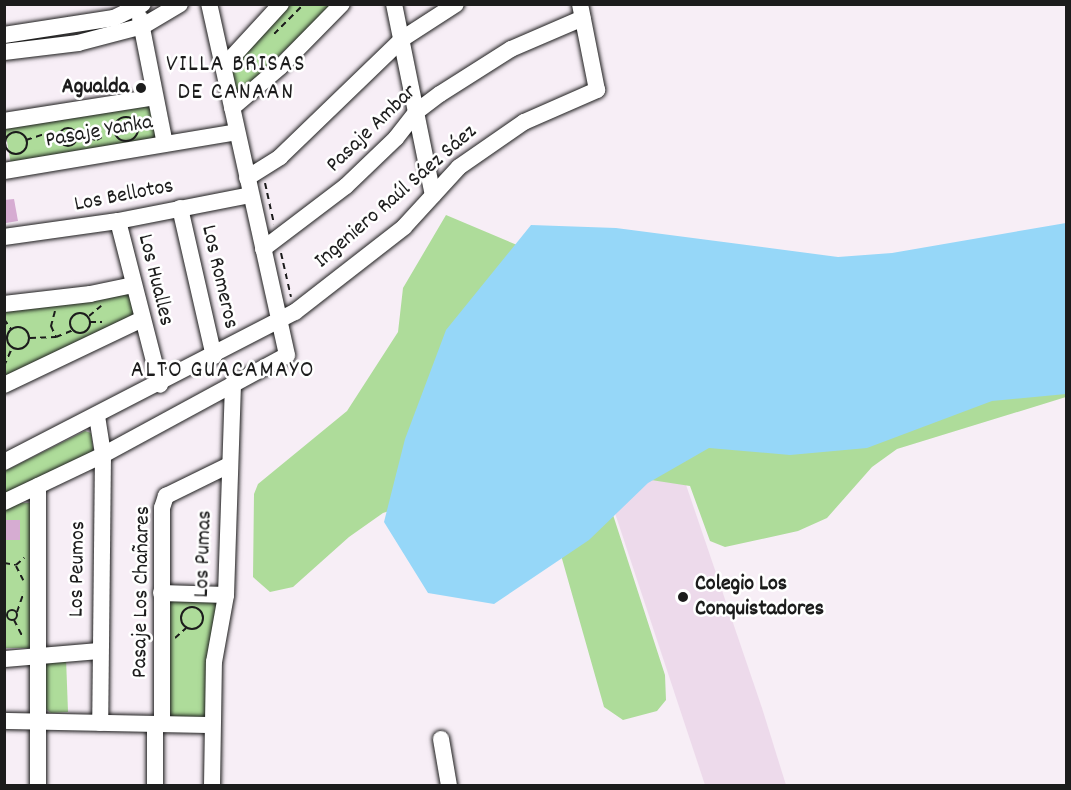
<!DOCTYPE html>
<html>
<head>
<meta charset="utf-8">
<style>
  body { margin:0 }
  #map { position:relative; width:1071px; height:790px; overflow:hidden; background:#f7eef6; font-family:Dekko,sans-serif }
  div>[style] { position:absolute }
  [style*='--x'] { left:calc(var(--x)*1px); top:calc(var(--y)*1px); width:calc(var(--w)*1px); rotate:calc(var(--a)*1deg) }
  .built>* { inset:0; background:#eddaeb }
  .green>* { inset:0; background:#aedc9a; transform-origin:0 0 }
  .water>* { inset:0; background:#96d7f8 }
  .building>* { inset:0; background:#d6acd2; transform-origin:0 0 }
  .path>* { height:2px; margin-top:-1px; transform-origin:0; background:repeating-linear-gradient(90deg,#1c1c1c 0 6px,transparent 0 10.5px) }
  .path>.ring { margin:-1px; padding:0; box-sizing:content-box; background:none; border:2px solid #1c1c1c; border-radius:50% }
  .roads { filter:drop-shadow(0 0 2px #1c1c1c) drop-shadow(0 0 2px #1c1c1c) }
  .minor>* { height:16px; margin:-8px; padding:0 8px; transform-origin:8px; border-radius:8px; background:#fff }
  .dots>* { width:16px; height:16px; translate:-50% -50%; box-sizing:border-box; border:3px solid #fff; border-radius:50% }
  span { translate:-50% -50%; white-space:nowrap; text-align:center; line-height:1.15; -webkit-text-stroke:5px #fff; paint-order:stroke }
  .poi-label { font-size:22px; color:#1c1c1c; font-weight:700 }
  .right { translate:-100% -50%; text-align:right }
  .left { translate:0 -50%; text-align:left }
  .street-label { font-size:22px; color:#1c1c1c }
  .neighbourhood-label { font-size:24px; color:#1c1c1c; letter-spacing:1.5px }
  .frame { position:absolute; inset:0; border:6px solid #1c1c1c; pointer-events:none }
</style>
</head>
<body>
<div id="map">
  <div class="built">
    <i style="clip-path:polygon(682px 473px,762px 708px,786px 785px,705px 785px,606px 486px)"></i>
  </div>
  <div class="green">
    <i style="clip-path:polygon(290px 5px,332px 5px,241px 92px,234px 90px,229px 72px,232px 65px)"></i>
    <i style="left:152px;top:100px;width:40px;height:150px;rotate:80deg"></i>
    <i style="clip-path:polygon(446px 215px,529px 250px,855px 317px,1066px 235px,1066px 397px,897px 449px,872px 467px,827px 518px,798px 531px,725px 547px,710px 541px,690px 486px,638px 478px,603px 484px,665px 675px,666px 700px,657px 711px,623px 720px,604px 707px,553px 527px,410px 504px,383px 513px,349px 537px,293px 587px,270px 592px,253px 577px,254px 494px,258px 484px,347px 411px,398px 332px,403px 288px)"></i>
    <i style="clip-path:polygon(128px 291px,135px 318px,5px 382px,5px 309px)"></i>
    <i style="clip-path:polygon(85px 431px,91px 433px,94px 454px,5px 497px,5px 471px)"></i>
    <i style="left:30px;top:503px;width:145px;height:29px;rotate:90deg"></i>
    <i style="clip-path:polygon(169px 597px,217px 600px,208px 713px,202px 719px,168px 717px)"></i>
    <i style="clip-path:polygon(66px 658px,68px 712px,51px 713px,45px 708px,45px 666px,51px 660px)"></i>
  </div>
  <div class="water">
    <i style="clip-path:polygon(1066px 223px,1066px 394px,992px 401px,867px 448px,790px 455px,709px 448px,648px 483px,589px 540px,494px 604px,428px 593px,384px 522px,405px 439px,446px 330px,531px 225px,616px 228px,838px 257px,892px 253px)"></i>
  </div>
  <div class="building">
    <i style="clip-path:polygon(14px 199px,18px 221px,6px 223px,4px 200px)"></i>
    <i style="left:5px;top:520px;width:15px;height:20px"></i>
  </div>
  <div class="path">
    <i style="--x:274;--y:34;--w:42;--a:-45"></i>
    <i class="ring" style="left:114px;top:117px;width:22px;height:22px"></i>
    <i class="ring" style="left:59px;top:128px;width:16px;height:16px"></i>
    <i class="ring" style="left:5px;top:132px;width:20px;height:20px"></i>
    <i style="--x:79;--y:136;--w:18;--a:13"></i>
    <i style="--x:97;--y:140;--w:20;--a:-30"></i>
    <i style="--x:26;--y:140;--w:23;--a:-18"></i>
    <i style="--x:48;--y:133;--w:12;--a:20"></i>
    <i style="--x:265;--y:183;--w:42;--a:77.6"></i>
    <i style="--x:281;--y:253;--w:45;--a:77.2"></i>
    <i style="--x:55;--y:311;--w:16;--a:105"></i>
    <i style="--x:51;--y:326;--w:12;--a:66"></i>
    <i class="ring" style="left:70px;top:313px;width:18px;height:18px"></i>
    <i style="--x:89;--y:316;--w:16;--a:-40"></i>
    <i style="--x:4;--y:319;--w:12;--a:55"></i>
    <i style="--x:90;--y:322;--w:12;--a:0"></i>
    <i class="ring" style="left:7px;top:327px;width:20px;height:20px"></i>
    <i style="--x:30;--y:338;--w:26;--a:-2"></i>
    <i style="--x:56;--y:337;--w:18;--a:-22"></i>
    <i style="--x:4;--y:366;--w:20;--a:-66"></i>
    <i style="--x:4;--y:563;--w:12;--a:9"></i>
    <i style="--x:16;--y:565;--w:11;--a:-41"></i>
    <i style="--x:16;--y:566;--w:16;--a:63"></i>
    <i class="ring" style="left:181px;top:607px;width:20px;height:20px"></i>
    <i class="ring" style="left:7px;top:610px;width:8px;height:8px"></i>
    <i style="--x:17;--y:612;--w:21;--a:-71"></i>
    <i style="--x:14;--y:620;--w:20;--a:63"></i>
    <i style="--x:175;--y:638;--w:15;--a:-42"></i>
  </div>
  <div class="roads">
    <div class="minor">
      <i style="--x:394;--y:4;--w:195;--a:78.5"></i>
      <i style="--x:140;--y:18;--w:128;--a:78.8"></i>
      <i style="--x:4;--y:35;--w:111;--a:-8.8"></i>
      <i style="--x:114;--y:18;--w:32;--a:-26"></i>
      <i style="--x:4;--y:52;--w:75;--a:-6.9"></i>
      <i style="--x:78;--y:43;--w:67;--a:-14.7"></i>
      <i style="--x:143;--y:26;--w:43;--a:-30.7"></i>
      <i style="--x:224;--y:66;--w:84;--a:-47.4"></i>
      <i style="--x:232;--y:108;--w:63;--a:-40.5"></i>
      <i style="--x:280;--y:67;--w:88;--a:-45.5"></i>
      <i style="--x:4;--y:121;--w:153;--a:-9"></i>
      <i style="--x:4;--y:171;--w:236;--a:-9.5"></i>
      <i style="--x:247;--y:178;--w:39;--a:-32"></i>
      <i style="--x:280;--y:157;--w:170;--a:-44"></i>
      <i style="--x:402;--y:39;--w:64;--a:-32.9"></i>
      <i style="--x:180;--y:208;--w:152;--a:77.1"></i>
      <i style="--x:118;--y:221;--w:169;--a:75.6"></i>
      <i style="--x:4;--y:237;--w:115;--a:-8"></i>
      <i style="--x:118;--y:221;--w:135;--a:-11.1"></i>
      <i style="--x:263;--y:249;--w:104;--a:-37.2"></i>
      <i style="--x:346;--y:186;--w:69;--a:-43.8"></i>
      <i style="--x:396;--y:138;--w:33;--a:-52"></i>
      <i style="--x:416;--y:112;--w:30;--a:-37"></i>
      <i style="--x:440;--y:94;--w:84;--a:-32.4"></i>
      <i style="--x:511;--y:49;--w:78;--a:-23.3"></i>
      <i style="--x:4;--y:304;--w:87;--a:-6.6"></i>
      <i style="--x:90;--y:294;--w:44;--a:-11.8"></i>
      <i style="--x:4;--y:385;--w:151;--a:-25.5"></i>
      <i style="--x:97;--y:416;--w:39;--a:81"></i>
      <i style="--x:103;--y:455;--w:268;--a:90.6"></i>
      <i style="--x:4;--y:462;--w:327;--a:-27.3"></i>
      <i style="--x:295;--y:312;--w:138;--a:-37.9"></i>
      <i style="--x:404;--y:227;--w:81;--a:-47.5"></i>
      <i style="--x:459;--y:167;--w:79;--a:-34.7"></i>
      <i style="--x:524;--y:122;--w:80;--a:-23.7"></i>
      <i style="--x:597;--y:90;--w:88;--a:-101.2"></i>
      <i style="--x:38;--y:486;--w:300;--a:90"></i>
      <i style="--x:4;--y:502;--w:110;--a:-25.4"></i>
      <i style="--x:103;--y:455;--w:209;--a:-28.5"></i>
      <i style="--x:287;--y:355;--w:360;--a:-102.5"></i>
      <i style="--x:161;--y:593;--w:65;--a:1.8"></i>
      <i style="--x:4;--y:659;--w:96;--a:-4.8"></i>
      <i style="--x:4;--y:721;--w:208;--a:1.1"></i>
      <i style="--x:162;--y:724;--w:216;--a:-90"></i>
      <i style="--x:162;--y:508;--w:13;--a:-72"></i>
      <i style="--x:166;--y:496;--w:70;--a:-26.2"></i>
      <i style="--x:441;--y:739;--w:48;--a:80.3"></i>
      <i style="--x:155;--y:786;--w:62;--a:-90"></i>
      <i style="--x:212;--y:786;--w:124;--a:-89.1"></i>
      <i style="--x:214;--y:662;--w:68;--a:-79.8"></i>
      <i style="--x:226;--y:595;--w:212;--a:-88.1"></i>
    </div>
  </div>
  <div class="dots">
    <i style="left:141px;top:88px;background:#1c1c1c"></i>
    <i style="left:683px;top:597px;background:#1c1c1c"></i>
  </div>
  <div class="poi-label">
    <span class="right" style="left:129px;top:88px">Agualda</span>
    <span class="left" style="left:695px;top:597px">Colegio Los<br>Conquistadores</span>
  </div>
  <div class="street-label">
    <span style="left:372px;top:129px;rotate:-44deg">Pasaje Ambar</span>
    <span style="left:99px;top:132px;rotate:-10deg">Pasaje Yanka</span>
    <span style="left:124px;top:196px;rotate:-11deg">Los Bellotos</span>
    <span style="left:396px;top:197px;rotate:-41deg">Ingeniero Raúl Sáez Sáez</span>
    <span style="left:219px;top:277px;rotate:77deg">Los Romeros</span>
    <span style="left:155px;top:280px;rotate:76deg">Los Hualles</span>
    <span style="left:204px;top:554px;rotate:-88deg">Los Pumas</span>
    <span style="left:78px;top:569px;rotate:-89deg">Los Peumos</span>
    <span style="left:142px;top:592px;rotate:-89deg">Pasaje Los Chañares</span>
  </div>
  <div class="neighbourhood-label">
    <span style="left:236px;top:80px">VILLA BRISAS<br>DE CANAAN</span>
    <span style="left:223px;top:372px">ALTO GUACAMAYO</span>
  </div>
  <div class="frame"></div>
</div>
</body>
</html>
